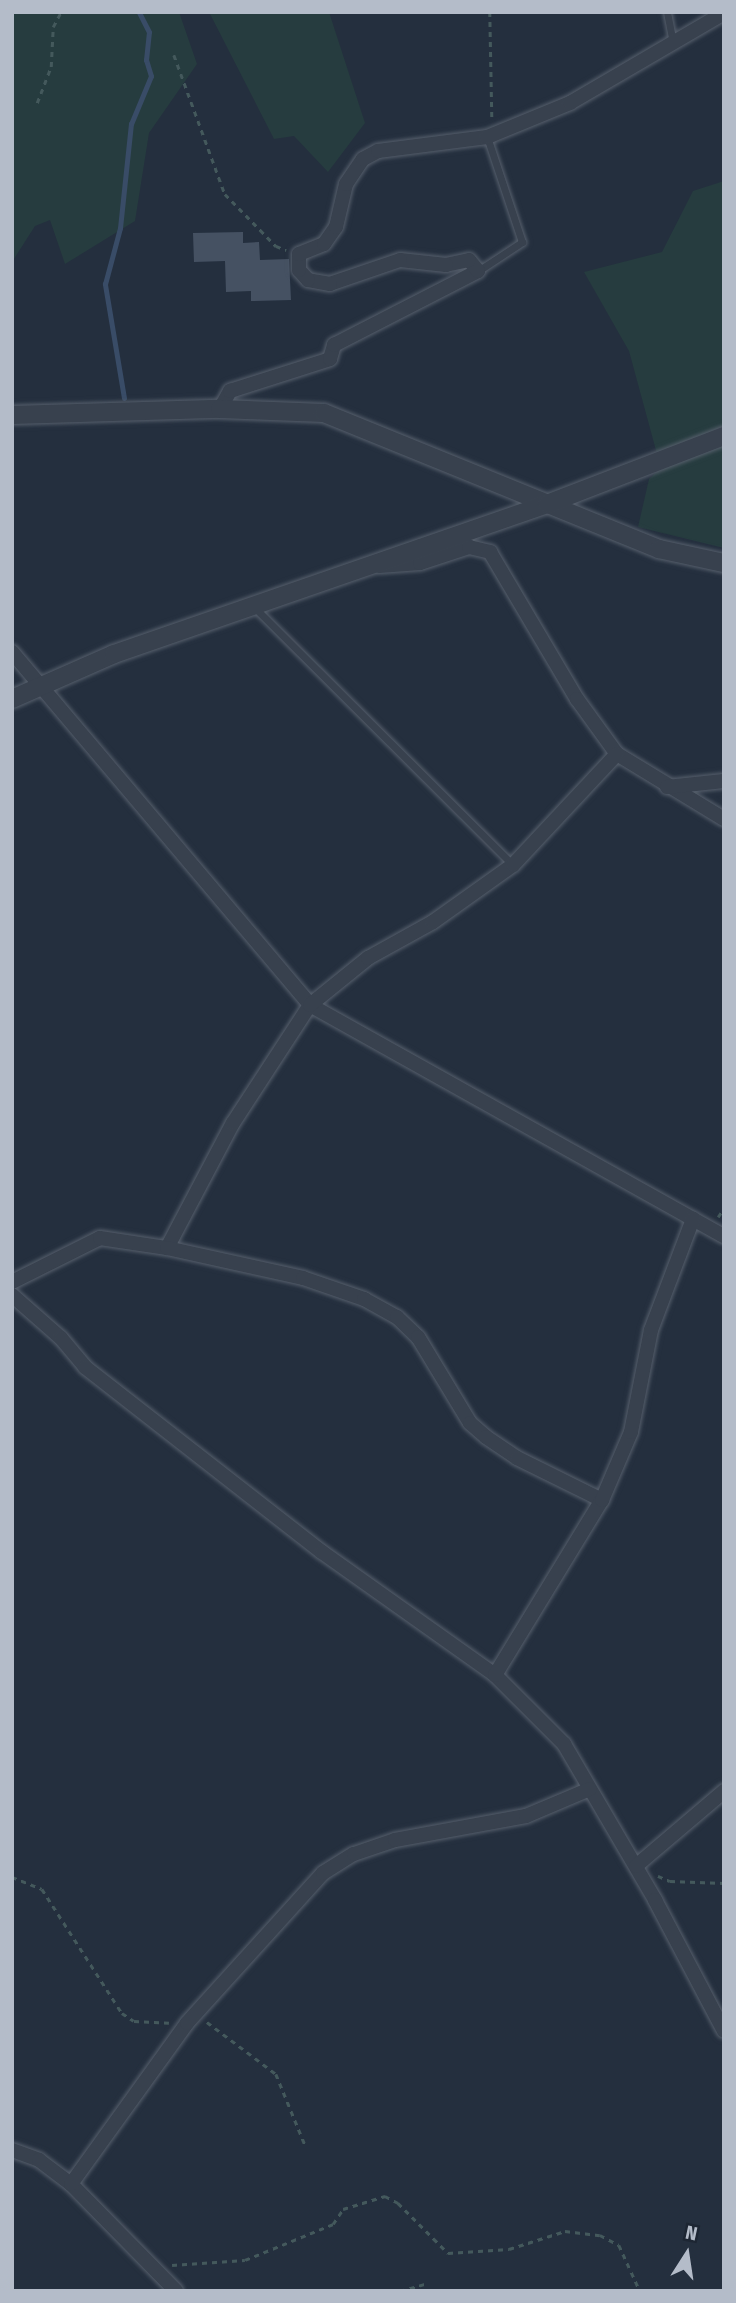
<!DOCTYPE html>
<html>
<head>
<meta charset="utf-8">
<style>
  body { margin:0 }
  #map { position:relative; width:736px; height:2303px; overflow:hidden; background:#242f3e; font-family:"Fira Sans Condensed",sans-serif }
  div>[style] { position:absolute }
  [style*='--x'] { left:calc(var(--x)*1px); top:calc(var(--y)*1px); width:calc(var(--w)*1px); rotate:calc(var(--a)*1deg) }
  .green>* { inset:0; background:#263c3f }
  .stream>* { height:5px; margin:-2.5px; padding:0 2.5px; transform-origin:2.5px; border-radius:2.5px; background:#394c67 }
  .building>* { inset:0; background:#455162 }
  .path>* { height:2.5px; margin-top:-1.25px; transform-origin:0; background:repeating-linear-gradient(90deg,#44595c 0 5px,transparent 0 10px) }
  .roads { filter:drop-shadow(0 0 2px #565f6c) drop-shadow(0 0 2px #565f6c) }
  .service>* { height:7px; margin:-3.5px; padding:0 3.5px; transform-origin:3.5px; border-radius:3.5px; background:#38414e }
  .minor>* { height:14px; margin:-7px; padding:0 7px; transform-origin:7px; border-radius:7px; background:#38414e }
  .tertiary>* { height:18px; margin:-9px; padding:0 9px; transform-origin:9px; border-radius:9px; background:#38414e }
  span { translate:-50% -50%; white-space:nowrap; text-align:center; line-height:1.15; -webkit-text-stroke:7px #1d2633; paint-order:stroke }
  .frame { position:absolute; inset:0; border:14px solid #b4bcc9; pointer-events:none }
  .north { position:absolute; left:652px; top:2219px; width:70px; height:70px; -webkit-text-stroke:5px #1d2633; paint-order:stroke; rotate:12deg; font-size:19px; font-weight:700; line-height:28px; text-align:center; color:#b4bcc9 }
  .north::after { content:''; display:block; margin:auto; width:24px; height:32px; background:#b4bcc9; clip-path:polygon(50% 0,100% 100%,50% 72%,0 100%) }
</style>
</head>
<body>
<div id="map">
  <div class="green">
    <i style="clip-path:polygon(12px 12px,179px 12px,197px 64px,149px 133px,135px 221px,65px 264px,50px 220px,35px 226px,12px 262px)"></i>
    <i style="clip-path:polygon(209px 12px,329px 12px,365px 123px,328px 172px,294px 136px,274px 139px)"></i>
    <i style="clip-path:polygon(724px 181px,724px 426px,657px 454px,629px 351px,584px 272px,662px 252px,693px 191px)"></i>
    <i style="clip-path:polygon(724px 444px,724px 548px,638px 527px,649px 479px,662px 467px)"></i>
  </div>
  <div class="stream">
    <i style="--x:124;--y:398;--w:116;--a:-99.5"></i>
    <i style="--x:105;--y:284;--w:58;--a:-75"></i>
    <i style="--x:120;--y:228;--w:105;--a:-84"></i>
    <i style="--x:131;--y:124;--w:52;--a:-67.4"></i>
    <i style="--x:151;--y:76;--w:17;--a:-107"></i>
    <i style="--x:146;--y:60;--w:28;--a:-84"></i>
    <i style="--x:149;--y:32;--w:22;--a:-117"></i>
  </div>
  <div class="building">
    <i style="clip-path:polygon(243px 232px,243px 243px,259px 242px,260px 260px,289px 259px,291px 300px,251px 301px,251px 291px,226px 292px,225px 261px,194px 262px,193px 233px)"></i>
  </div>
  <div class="path">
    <i style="--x:490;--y:12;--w:105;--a:88.9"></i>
    <i style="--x:174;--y:55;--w:148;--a:69.9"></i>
    <i style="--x:225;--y:194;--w:73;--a:45.6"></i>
    <i style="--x:276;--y:246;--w:11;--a:22"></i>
    <i style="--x:37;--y:103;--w:39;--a:-69"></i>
    <i style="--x:51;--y:67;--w:40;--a:-87.1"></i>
    <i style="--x:53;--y:27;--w:17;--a:-62"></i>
    <i style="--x:718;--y:1217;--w:11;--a:-56"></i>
    <i style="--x:658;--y:1876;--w:13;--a:23"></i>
    <i style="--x:670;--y:1881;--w:54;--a:2.1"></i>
    <i style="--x:12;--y:1877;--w:32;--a:22"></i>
    <i style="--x:42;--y:1889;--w:148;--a:57.2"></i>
    <i style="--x:122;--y:2013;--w:14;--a:34"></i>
    <i style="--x:134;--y:2021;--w:35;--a:3"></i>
    <i style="--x:207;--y:2022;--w:86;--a:37"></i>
    <i style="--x:276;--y:2074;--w:79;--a:67.7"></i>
    <i style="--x:172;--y:2265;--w:73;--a:-3.9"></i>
    <i style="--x:245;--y:2260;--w:95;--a:-22.2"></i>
    <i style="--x:333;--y:2224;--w:18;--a:-56"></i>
    <i style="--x:343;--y:2209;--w:44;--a:-17.2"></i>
    <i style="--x:385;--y:2196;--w:15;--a:28"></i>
    <i style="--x:398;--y:2203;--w:71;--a:45"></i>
    <i style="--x:448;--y:2253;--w:61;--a:-3.8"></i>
    <i style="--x:509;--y:2249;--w:59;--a:-17.8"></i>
    <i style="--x:565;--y:2231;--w:35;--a:7"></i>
    <i style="--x:600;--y:2235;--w:21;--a:28"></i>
    <i style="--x:619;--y:2245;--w:51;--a:65.5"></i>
    <i style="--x:400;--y:2291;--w:26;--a:-16"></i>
  </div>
  <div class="roads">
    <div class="service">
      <i style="--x:667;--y:12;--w:31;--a:79"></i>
      <i style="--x:478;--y:271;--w:53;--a:-33.4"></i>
      <i style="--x:522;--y:242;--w:111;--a:-108.4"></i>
      <i style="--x:253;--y:606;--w:367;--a:44.9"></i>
    </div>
    <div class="minor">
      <i style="--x:220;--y:409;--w:21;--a:-61"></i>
      <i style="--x:230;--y:391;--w:105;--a:-17.7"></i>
      <i style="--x:330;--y:359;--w:15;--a:-74"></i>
      <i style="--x:334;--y:345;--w:162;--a:-27.2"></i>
      <i style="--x:478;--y:271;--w:14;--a:-129"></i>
      <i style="--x:469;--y:260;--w:24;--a:168"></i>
      <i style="--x:446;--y:265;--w:46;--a:-173.8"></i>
      <i style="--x:400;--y:260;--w:74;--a:161.1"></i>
      <i style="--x:330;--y:284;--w:22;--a:-170"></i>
      <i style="--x:308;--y:280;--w:13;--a:-132"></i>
      <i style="--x:299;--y:270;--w:16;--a:-90"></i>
      <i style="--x:299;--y:254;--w:27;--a:-22"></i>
      <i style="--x:324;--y:244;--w:21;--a:-55"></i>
      <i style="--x:336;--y:227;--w:44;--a:-76.9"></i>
      <i style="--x:346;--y:184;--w:30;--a:-56"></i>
      <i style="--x:363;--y:159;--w:17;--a:-28"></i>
      <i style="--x:378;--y:151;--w:110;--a:-7.3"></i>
      <i style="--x:487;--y:137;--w:90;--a:-22.3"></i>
      <i style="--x:570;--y:103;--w:178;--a:-30.3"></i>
      <i style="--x:379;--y:566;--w:41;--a:-4.2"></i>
      <i style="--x:420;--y:563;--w:52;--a:-18.1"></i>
      <i style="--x:469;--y:547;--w:22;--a:13"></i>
      <i style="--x:490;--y:552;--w:171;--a:59.4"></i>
      <i style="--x:577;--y:699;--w:68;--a:54"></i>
      <i style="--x:617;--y:754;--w:125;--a:31.3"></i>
      <i style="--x:12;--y:652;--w:462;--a:49.8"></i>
      <i style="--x:310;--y:1005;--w:474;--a:29.2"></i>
      <i style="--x:667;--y:787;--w:57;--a:-6"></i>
      <i style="--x:167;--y:1248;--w:141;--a:-62.2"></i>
      <i style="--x:233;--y:1123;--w:141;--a:-56.9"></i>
      <i style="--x:310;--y:1005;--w:75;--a:-39"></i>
      <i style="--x:368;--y:958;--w:74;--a:-29"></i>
      <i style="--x:433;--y:922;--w:98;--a:-35.5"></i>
      <i style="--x:513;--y:865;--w:152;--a:-46.9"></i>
      <i style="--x:12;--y:1282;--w:98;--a:-26.6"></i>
      <i style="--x:100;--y:1238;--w:68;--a:8.5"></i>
      <i style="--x:167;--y:1248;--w:139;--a:12.4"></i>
      <i style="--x:303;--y:1278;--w:65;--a:19"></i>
      <i style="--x:364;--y:1299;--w:38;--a:29"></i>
      <i style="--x:397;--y:1317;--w:29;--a:44"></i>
      <i style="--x:418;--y:1337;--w:100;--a:58.8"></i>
      <i style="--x:470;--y:1423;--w:21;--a:41"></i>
      <i style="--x:486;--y:1437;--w:37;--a:34"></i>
      <i style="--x:517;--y:1458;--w:95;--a:26.3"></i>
      <i style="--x:12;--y:1295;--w:65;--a:41.3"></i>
      <i style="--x:61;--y:1338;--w:38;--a:50"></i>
      <i style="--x:85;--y:1367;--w:301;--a:38"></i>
      <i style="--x:322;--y:1552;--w:212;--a:35.4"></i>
      <i style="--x:495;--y:1675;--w:98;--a:45"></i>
      <i style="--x:564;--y:1744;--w:181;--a:59.7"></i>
      <i style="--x:655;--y:1900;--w:148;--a:62.2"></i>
      <i style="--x:495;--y:1675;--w:205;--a:-58.6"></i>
      <i style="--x:602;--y:1500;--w:74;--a:-66.9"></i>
      <i style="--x:631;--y:1432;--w:104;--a:-78.9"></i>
      <i style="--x:651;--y:1330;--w:119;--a:-69.3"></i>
      <i style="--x:636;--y:1866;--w:116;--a:-40.4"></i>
      <i style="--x:12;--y:2150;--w:29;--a:20"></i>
      <i style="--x:39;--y:2160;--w:40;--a:37"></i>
      <i style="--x:71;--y:2184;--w:150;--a:45.5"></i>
      <i style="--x:71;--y:2184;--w:198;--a:-54.2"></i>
      <i style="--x:187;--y:2023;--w:202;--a:-47.8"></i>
      <i style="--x:323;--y:1873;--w:36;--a:-32"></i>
      <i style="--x:354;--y:1854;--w:43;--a:-18.9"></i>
      <i style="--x:395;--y:1840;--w:133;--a:-10.4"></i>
      <i style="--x:526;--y:1816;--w:69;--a:-22.9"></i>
    </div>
    <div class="tertiary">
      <i style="--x:12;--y:415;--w:208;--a:-1.7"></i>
      <i style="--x:220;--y:409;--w:104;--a:2.2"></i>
      <i style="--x:324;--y:413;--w:362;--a:22.1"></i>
      <i style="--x:659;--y:549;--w:66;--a:12.2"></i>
      <i style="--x:12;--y:699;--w:111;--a:-23.8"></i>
      <i style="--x:114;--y:654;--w:458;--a:-19.1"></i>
      <i style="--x:547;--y:504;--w:190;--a:-21"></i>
    </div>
  </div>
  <div class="frame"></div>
  <div class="north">N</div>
</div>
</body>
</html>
